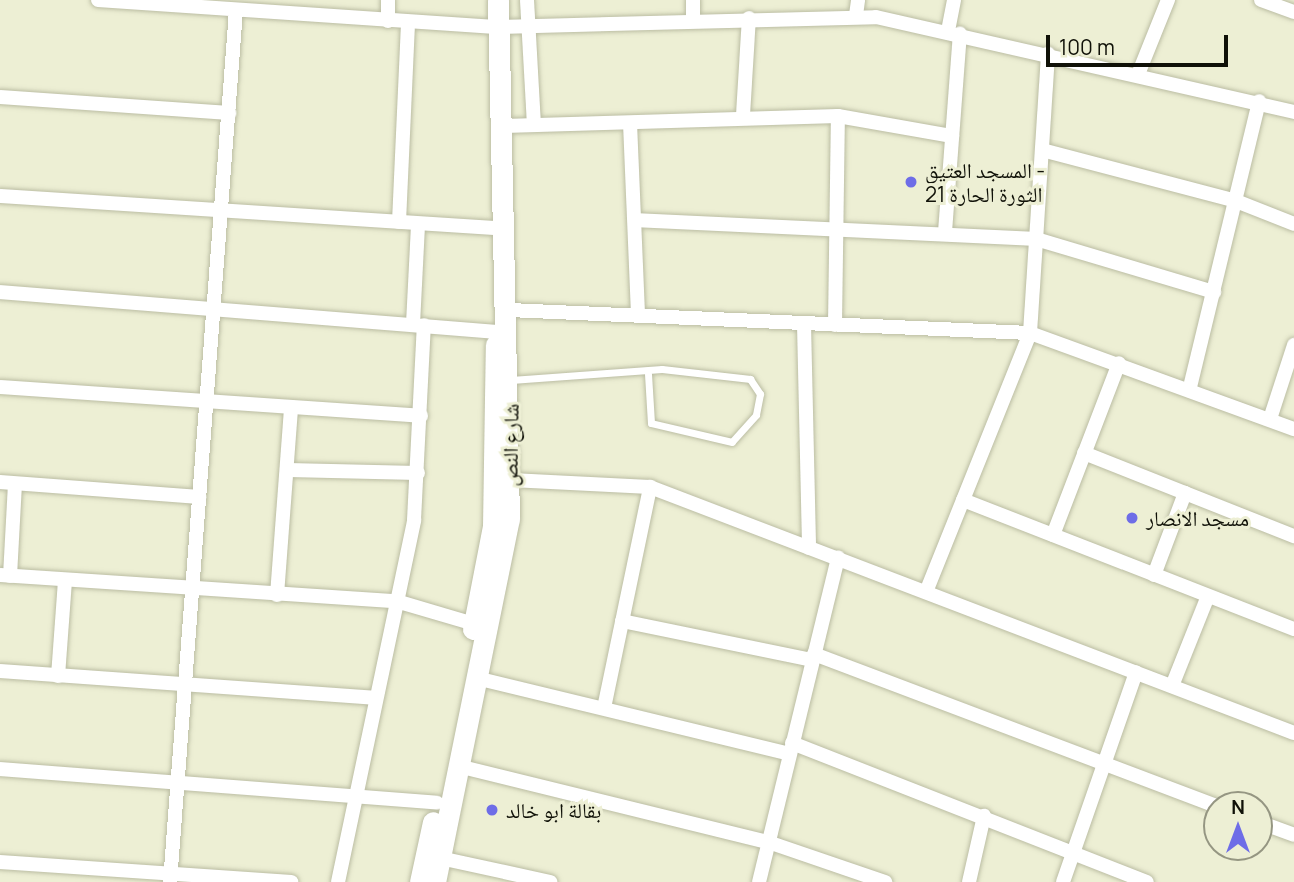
<!DOCTYPE html>
<html>
<head>
<meta charset="utf-8">
<style>
  body { margin:0 }
  #map { position:relative; width:1294px; height:882px; overflow:hidden; background:#edefd4; font-family:Manrope,"Noto Naskh Arabic",sans-serif }
  div>[style] { position:absolute }
  [style*='--x'] { left:calc(var(--x)*1px); top:calc(var(--y)*1px); width:calc(var(--w)*1px); rotate:calc(var(--a)*1deg) }
  .roads { filter:drop-shadow(0 0 2px #bbbda3) drop-shadow(0 0 2px #bbbda3) }
  .service>* { height:7px; margin:-3.5px; padding:0 3.5px; transform-origin:3.5px; border-radius:3.5px; background:#fff }
  .minor>* { height:14px; margin:-7px; padding:0 7px; transform-origin:7px; border-radius:7px; background:#fff }
  .secondary>* { height:21px; margin:-10.5px; padding:0 10.5px; transform-origin:10.5px; border-radius:10.5px; background:#fff }
  .dots>* { width:19px; height:19px; translate:-50% -50%; box-sizing:border-box; border:4px solid #edefd4; border-radius:50% }
  span { translate:-50% -50%; white-space:nowrap; text-align:center; line-height:1.15; -webkit-text-stroke:6px #edefd4; paint-order:stroke }
  .poi-label { font-size:21px; color:#101108 }
  .left { translate:0 -50%; text-align:left }
  .street-label { font-size:21px; color:#101108 }
  .north { position:absolute; left:1203px; top:791px; width:70px; height:70px; box-sizing:border-box; background:#edefd4; border:2px solid #959682; border-radius:50%; rotate:0deg; font-size:19px; font-weight:700; line-height:28px; text-align:center; color:#101108 }
  .north::after { content:''; display:block; margin:auto; width:24px; height:32px; background:#6e6de7; clip-path:polygon(50% 0,100% 100%,50% 72%,0 100%) }
  .scale { position:absolute; left:1046px; top:35px; width:182px; height:32px; box-sizing:border-box; border:4px solid #101108; border-top:0; padding-left:9px; font-size:21px; line-height:24px; white-space:nowrap; color:#101108; -webkit-text-stroke:5px #edefd4; paint-order:stroke }
</style>
</head>
<body>
<div id="map">
  <div class="roads">
    <div class="service">
      <i style="--x:511;--y:380;--w:151;--a:-4.2"></i>
      <i style="--x:662;--y:369;--w:89;--a:6.5"></i>
      <i style="--x:750;--y:379;--w:18;--a:56"></i>
      <i style="--x:760;--y:394;--w:21;--a:101"></i>
      <i style="--x:756;--y:415;--w:36;--a:132"></i>
      <i style="--x:732;--y:442;--w:83;--a:-166.8"></i>
      <i style="--x:651;--y:423;--w:49;--a:-93.5"></i>
    </div>
    <div class="minor">
      <i style="--x:98;--y:0;--w:402;--a:3.9"></i>
      <i style="--x:499;--y:27;--w:377;--a:-1.5"></i>
      <i style="--x:876;--y:17;--w:429;--a:12.8"></i>
      <i style="--x:388;--y:0;--w:21;--a:90"></i>
      <i style="--x:527;--y:0;--w:125;--a:86.8"></i>
      <i style="--x:693;--y:0;--w:20;--a:90"></i>
      <i style="--x:1261;--y:0;--w:35;--a:20"></i>
      <i style="--x:856;--y:15;--w:15;--a:-82"></i>
      <i style="--x:948;--y:31;--w:32;--a:-79"></i>
      <i style="--x:1139;--y:72;--w:78;--a:-68.1"></i>
      <i style="--x:0;--y:97;--w:230;--a:4"></i>
      <i style="--x:743;--y:115;--w:97;--a:-86.5"></i>
      <i style="--x:630;--y:123;--w:190;--a:87.6"></i>
      <i style="--x:504;--y:126;--w:334;--a:-1.7"></i>
      <i style="--x:838;--y:116;--w:116;--a:10"></i>
      <i style="--x:1042;--y:150;--w:201;--a:14.7"></i>
      <i style="--x:1236;--y:201;--w:62;--a:21.6"></i>
      <i style="--x:0;--y:196;--w:496;--a:3.7"></i>
      <i style="--x:635;--y:220;--w:401;--a:2.7"></i>
      <i style="--x:1036;--y:239;--w:186;--a:16.6"></i>
      <i style="--x:399;--y:222;--w:200;--a:-87.4"></i>
      <i style="--x:945;--y:232;--w:199;--a:-85.7"></i>
      <i style="--x:0;--y:292;--w:498;--a:4.6"></i>
      <i style="--x:509;--y:310;--w:522;--a:2.53"></i>
      <i style="--x:1030;--y:333;--w:281;--a:20"></i>
      <i style="--x:413;--y:324;--w:100;--a:-87.1"></i>
      <i style="--x:804;--y:324;--w:224;--a:88.7"></i>
      <i style="--x:835;--y:325;--w:209;--a:-89.2"></i>
      <i style="--x:0;--y:387;--w:422;--a:3.9"></i>
      <i style="--x:1190;--y:387;--w:294;--a:-76.4"></i>
      <i style="--x:1270;--y:419;--w:78;--a:-72"></i>
      <i style="--x:1084;--y:453;--w:226;--a:21.6"></i>
      <i style="--x:288;--y:470;--w:130;--a:1.3"></i>
      <i style="--x:511;--y:480;--w:139;--a:2.9"></i>
      <i style="--x:650;--y:487;--w:689;--a:20.91"></i>
      <i style="--x:0;--y:482;--w:200;--a:4.3"></i>
      <i style="--x:963;--y:500;--w:355;--a:21.3"></i>
      <i style="--x:1053;--y:535;--w:184;--a:-69"></i>
      <i style="--x:0;--y:575;--w:397;--a:3.8"></i>
      <i style="--x:396;--y:601;--w:81;--a:16.4"></i>
      <i style="--x:1154;--y:575;--w:88;--a:-69.3"></i>
      <i style="--x:10;--y:576;--w:92;--a:-86.9"></i>
      <i style="--x:926;--y:592;--w:279;--a:-68.1"></i>
      <i style="--x:1030;--y:333;--w:280;--a:-86.3"></i>
      <i style="--x:277;--y:595;--w:186;--a:-85.7"></i>
      <i style="--x:622;--y:621;--w:194;--a:11.6"></i>
      <i style="--x:814;--y:654;--w:431;--a:20.7"></i>
      <i style="--x:0;--y:671;--w:375;--a:4.1"></i>
      <i style="--x:58;--y:676;--w:95;--a:-85.8"></i>
      <i style="--x:476;--y:678;--w:322;--a:13.6"></i>
      <i style="--x:1172;--y:686;--w:97;--a:-68.2"></i>
      <i style="--x:604;--y:708;--w:226;--a:-78.2"></i>
      <i style="--x:792;--y:743;--w:381;--a:21.4"></i>
      <i style="--x:458;--y:766;--w:319;--a:13.8"></i>
      <i style="--x:768;--y:842;--w:124;--a:18.9"></i>
      <i style="--x:0;--y:769;--w:438;--a:4.4"></i>
      <i style="--x:1259;--y:822;--w:37;--a:20"></i>
      <i style="--x:440;--y:858;--w:113;--a:12.3"></i>
      <i style="--x:0;--y:862;--w:292;--a:3.9"></i>
      <i style="--x:170;--y:882;--w:873;--a:-85.67"></i>
      <i style="--x:338;--y:882;--w:370;--a:-78.1"></i>
      <i style="--x:414;--y:520;--w:195;--a:-87.1"></i>
      <i style="--x:759;--y:882;--w:334;--a:-76.3"></i>
      <i style="--x:969;--y:882;--w:68;--a:-77.2"></i>
      <i style="--x:1063;--y:882;--w:222;--a:-70.8"></i>
    </div>
    <div class="secondary">
      <i style="--x:473;--y:629;--w:105;--a:-79"></i>
      <i style="--x:493;--y:526;--w:181;--a:-89.1"></i>
      <i style="--x:420;--y:882;--w:61;--a:-77.8"></i>
      <i style="--x:435;--y:882;--w:370;--a:-78.5"></i>
      <i style="--x:509;--y:519;--w:519;--a:-91.21"></i>
    </div>
  </div>
  <div class="dots">
    <i style="left:911px;top:182px;background:#6e6de7"></i>
    <i style="left:1132px;top:518px;background:#6e6de7"></i>
    <i style="left:492px;top:810px;background:#6e6de7"></i>
  </div>
  <div class="poi-label">
    <span class="left" style="left:925px;top:182px">المسجد العتيق -<br>الثورة الحارة 21</span>
    <span class="left" style="left:1146px;top:518px">مسجد الانصار</span>
    <span class="left" style="left:506px;top:810px">بقالة ابو خالد</span>
  </div>
  <div class="street-label">
    <span style="left:510px;top:445px;rotate:-89deg">شارع النص</span>
  </div>
  <div class="north">N</div>
  <div class="scale">100 m</div>
</div>
</body>
</html>
